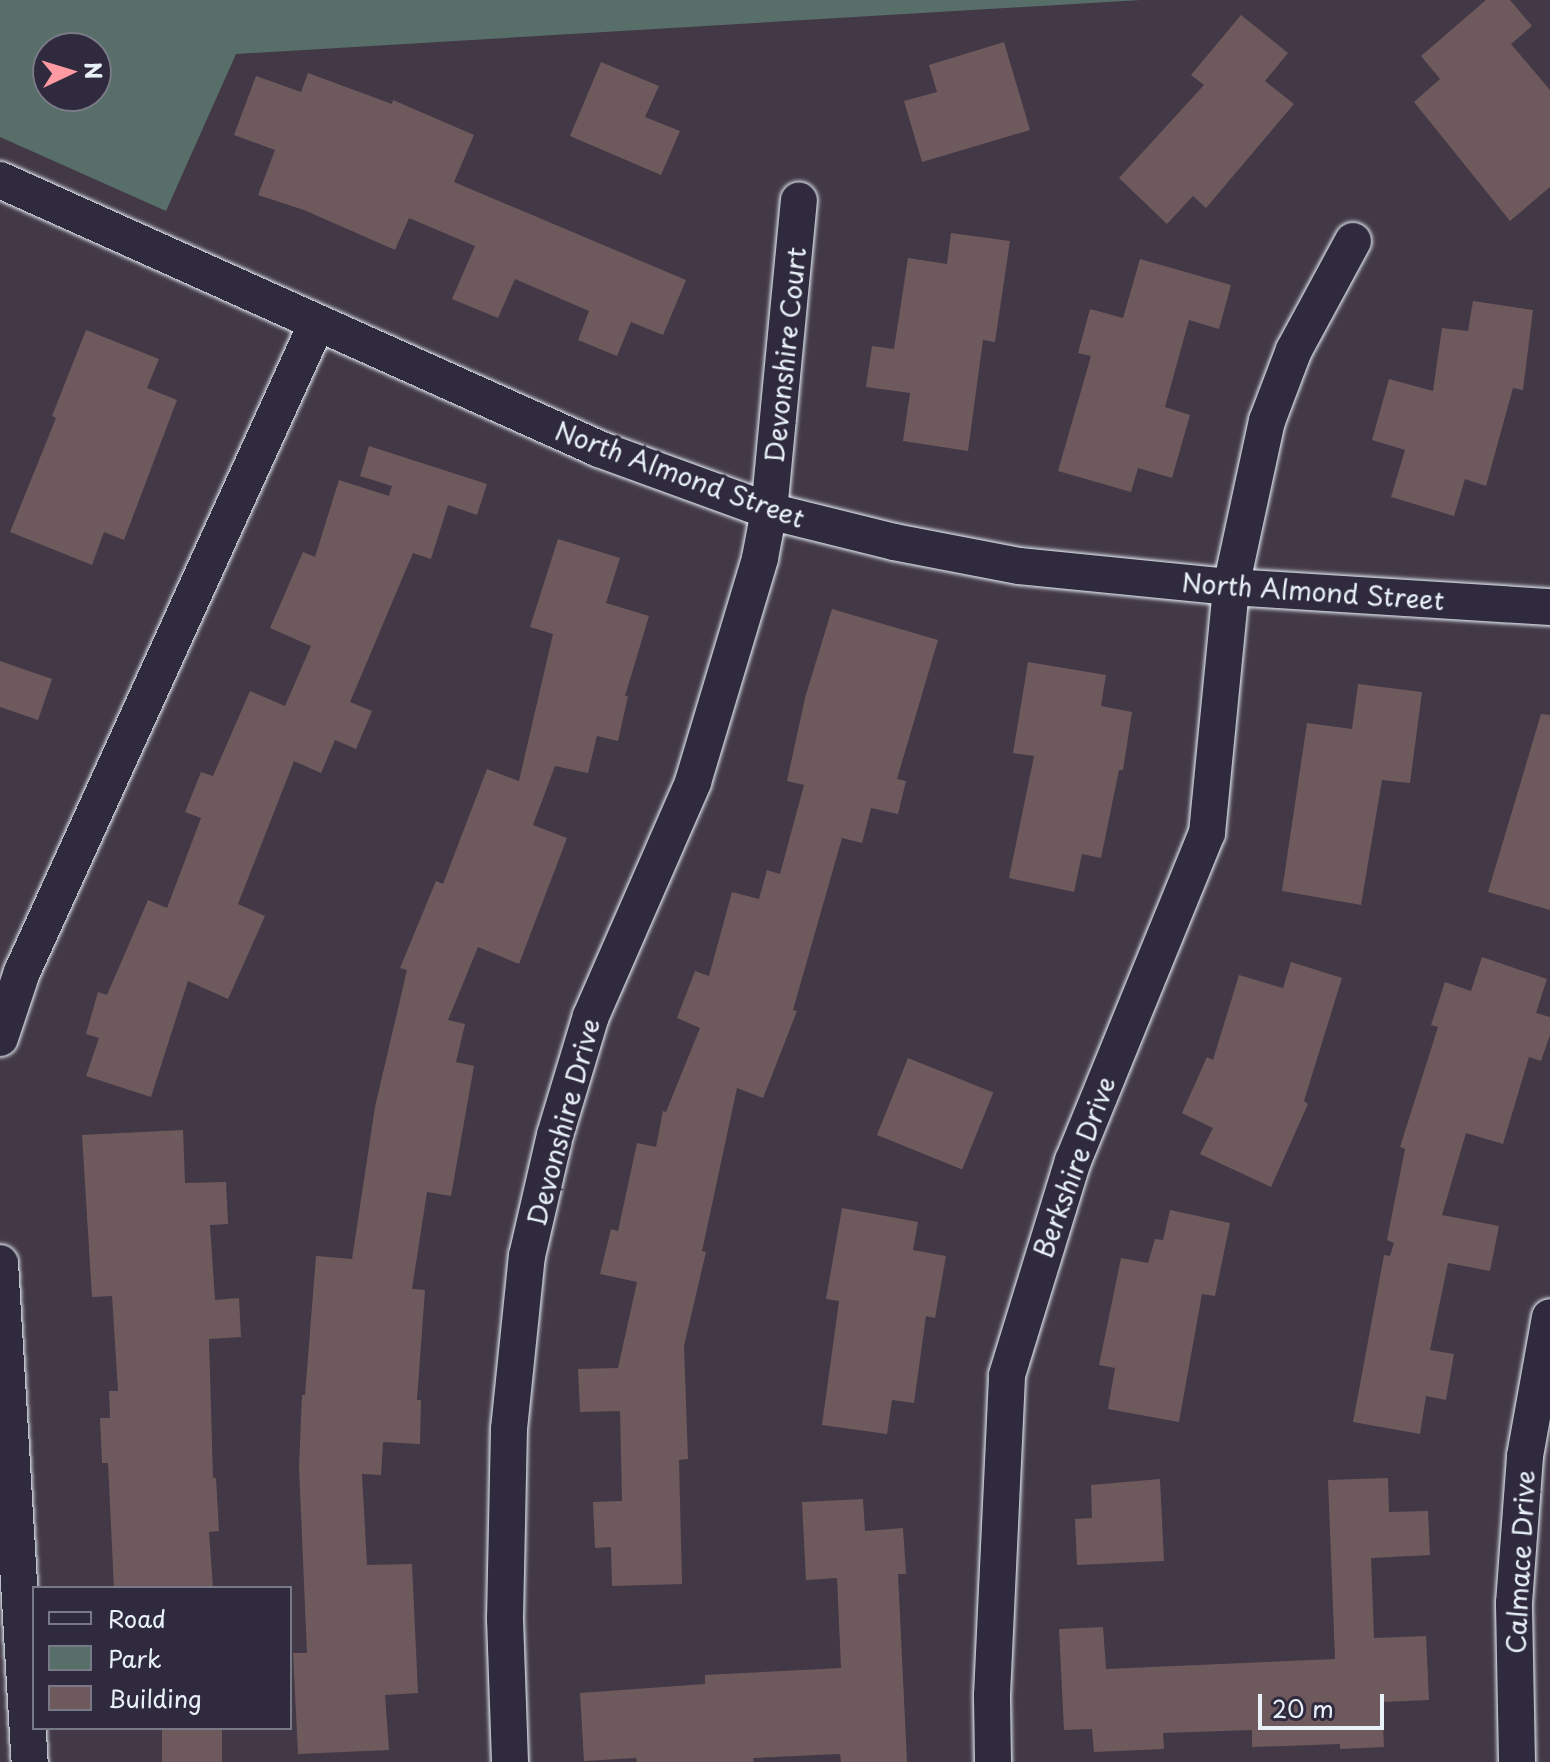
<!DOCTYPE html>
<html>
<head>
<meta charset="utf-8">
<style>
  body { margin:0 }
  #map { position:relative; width:1550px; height:1762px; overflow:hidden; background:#423846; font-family:"Playpen Sans",sans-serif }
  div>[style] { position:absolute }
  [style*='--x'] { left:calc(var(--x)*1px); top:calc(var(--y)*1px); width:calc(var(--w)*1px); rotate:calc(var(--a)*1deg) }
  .green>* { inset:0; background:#576e69 }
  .building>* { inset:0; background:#6e5a5c; transform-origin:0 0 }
  .roads { filter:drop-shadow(0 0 2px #e8f1f8) drop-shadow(0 0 2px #e8f1f8) }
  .street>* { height:36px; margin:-18px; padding:0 18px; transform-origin:18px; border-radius:18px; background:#2f2a3d }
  span { translate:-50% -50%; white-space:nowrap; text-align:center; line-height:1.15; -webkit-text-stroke:7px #2f2a3d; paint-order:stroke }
  .street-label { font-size:26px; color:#e8f1f8 }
  .legend { position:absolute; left:32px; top:1586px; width:260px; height:144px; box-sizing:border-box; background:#2f2a3d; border:2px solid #797a88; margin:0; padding:10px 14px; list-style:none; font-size:24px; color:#e8f1f8 }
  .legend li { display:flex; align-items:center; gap:16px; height:40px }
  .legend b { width:40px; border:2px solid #797a88 }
  .north { position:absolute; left:32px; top:32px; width:80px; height:80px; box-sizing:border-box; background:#2f2a3d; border:2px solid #797a88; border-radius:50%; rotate:86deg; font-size:22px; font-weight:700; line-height:32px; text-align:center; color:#e8f1f8 }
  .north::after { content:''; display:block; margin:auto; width:28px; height:36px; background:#ff9aa2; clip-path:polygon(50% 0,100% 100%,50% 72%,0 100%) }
  .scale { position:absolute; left:1258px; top:1694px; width:126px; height:36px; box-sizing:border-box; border:4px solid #e8f1f8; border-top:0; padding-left:10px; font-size:24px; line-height:28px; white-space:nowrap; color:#e8f1f8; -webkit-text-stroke:6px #2f2a3d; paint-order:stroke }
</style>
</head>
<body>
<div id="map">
  <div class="green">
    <i style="clip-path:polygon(evenodd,0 0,1141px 0,236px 54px,166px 211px,0 137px,0 0,48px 48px,96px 48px,96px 96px,48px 96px,48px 48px)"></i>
  </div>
  <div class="building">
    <i style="clip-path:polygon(1486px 0,1510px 0,1532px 26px,1511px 44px,1550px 90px,1550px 187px,1510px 221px,1414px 102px,1440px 79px,1421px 56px)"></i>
    <i style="clip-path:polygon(1241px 15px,1288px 53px,1265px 81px,1294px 104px,1206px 208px,1193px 196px,1167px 224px,1119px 178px,1204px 85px,1191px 75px)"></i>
    <i style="clip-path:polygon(1004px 42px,1030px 130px,922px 162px,904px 101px,937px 92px,929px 65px)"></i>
    <i style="clip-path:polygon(601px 62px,659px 86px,645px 117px,680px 131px,661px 175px,570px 136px)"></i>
    <i style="clip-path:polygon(308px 73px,392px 104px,393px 100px,474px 135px,454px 182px,686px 280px,663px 335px,631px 322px,617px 356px,578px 340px,589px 311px,515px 279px,498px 318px,452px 299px,475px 246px,409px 218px,395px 250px,304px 210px,258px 195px,275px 150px,234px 135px,256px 76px,301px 92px)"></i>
    <i style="clip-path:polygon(951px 233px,1010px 241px,995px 342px,983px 340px,968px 451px,903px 441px,910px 393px,866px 387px,872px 346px,894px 349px,908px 258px,947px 264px)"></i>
    <i style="clip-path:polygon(1140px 259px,1231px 285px,1219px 329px,1189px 320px,1165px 407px,1190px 415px,1172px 478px,1138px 468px,1131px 492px,1058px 471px,1091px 356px,1078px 353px,1090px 309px,1123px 318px)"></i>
    <i style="clip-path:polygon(1473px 301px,1533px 310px,1523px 390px,1513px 388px,1486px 486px,1465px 479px,1454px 516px,1391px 497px,1405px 450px,1372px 440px,1389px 379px,1433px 391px,1442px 328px,1468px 331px)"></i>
    <i style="clip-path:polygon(86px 330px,159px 359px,147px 388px,177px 400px,124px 540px,104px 532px,92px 565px,10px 532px,56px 418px,52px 416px)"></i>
    <i style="clip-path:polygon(369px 446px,487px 484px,477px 515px,448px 505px,431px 559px,413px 553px,350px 702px,372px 711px,356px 749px,335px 740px,321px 773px,294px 761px,238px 904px,265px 916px,228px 999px,188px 981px,151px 1097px,86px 1076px,99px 1038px,86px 1034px,98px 992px,107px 995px,148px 900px,167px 908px,201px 818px,185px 812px,201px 772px,213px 776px,250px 691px,285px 706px,311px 646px,270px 628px,303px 552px,315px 557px,339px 480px,389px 496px,392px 486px,360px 476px)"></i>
    <i style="clip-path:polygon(558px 539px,620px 558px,606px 603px,649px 616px,625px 696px,628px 696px,618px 741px,597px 736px,588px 773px,555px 766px,533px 825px,567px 838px,519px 964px,478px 947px,448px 1020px,465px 1024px,456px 1062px,474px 1066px,451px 1196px,427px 1192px,412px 1289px,425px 1290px,417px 1400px,421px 1400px,420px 1444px,383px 1442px,381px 1475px,362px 1474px,367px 1565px,412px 1564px,418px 1693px,385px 1695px,389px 1750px,298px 1754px,293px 1653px,307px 1653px,299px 1467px,302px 1395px,305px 1395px,316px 1256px,352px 1259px,375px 1107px,407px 970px,400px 968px,436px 881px,443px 884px,487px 769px,519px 781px,553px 634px,530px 627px)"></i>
    <i style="clip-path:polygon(832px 609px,938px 640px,897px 779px,906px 781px,898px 814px,871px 808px,862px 843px,842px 838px,793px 1010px,797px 1011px,763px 1098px,737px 1088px,702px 1251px,706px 1252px,684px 1346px,688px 1459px,679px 1460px,682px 1584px,612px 1586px,611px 1547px,595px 1548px,593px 1502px,622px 1501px,620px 1411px,580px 1412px,578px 1369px,618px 1368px,637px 1282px,600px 1274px,611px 1229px,618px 1231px,637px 1143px,656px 1147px,663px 1111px,666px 1112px,700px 1028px,677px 1018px,695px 971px,709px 976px,732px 892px,759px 899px,767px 870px,780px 874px,804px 785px,787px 781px,805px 698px)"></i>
    <i style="clip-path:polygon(0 661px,52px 679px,38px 720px,0 707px)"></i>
    <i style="clip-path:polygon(1028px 662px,1106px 675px,1101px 706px,1132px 712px,1123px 770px,1119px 770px,1101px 858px,1082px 854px,1074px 892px,1009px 878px,1034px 756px,1013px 753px)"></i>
    <i style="clip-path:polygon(1358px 684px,1422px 692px,1410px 783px,1382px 780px,1361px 905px,1282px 891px,1307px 723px,1352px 729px)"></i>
    <i style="clip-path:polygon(1541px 714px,1550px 715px,1550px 910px,1488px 892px)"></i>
    <i style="clip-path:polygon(1482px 957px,1547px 979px,1536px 1013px,1550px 1017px,1550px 1035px,1541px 1061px,1529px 1057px,1503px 1144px,1466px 1133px,1442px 1215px,1499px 1226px,1490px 1271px,1448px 1263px,1430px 1350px,1454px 1354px,1446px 1400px,1426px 1396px,1420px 1434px,1353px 1422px,1384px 1255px,1390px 1256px,1394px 1243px,1387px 1240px,1405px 1149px,1400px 1147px,1438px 1027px,1431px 1025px,1445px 982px,1471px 991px)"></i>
    <i style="clip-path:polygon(1291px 962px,1342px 978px,1304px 1101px,1308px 1104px,1271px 1187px,1200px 1154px,1213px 1128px,1182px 1113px,1207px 1057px,1213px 1060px,1239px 975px,1283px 988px)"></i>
    <i style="left:908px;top:1058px;width:92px;height:83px;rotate:22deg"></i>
    <i style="clip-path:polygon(183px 1130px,185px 1183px,226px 1182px,228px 1224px,210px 1225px,215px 1300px,239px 1298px,241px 1337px,209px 1339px,213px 1478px,216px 1478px,219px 1531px,209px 1532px,213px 1588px,114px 1588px,108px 1463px,102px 1463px,100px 1418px,110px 1418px,109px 1391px,118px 1391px,112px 1296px,92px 1297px,82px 1135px)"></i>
    <i style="clip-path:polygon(842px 1208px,918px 1222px,913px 1250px,946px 1256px,935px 1318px,926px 1316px,914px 1403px,892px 1400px,887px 1434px,822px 1425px,839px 1301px,826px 1299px)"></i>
    <i style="clip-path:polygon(1170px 1210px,1230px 1223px,1215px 1296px,1202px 1294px,1179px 1422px,1108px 1409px,1115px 1368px,1099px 1365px,1121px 1258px,1148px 1263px,1155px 1239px,1163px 1240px)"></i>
    <i style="clip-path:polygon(1388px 1478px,1389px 1512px,1428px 1511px,1430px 1555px,1371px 1558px,1374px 1638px,1426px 1636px,1429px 1700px,1382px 1702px,1384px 1747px,1340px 1749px,1340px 1744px,1252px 1747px,1252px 1730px,1163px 1733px,1164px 1749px,1094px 1752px,1092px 1729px,1064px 1730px,1059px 1629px,1103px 1627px,1106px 1669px,1335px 1659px,1328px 1480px)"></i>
    <i style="clip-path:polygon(1160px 1479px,1164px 1561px,1077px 1565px,1075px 1519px,1092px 1518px,1091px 1485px)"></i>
    <i style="clip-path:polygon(863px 1499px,865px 1531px,903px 1528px,906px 1574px,898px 1574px,907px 1762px,841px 1762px,840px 1754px,753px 1758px,754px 1762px,637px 1762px,636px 1758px,584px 1761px,580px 1693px,705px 1684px,705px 1675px,841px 1668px,837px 1578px,806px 1580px,802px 1502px)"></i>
    <i style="left:162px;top:1728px;width:60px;height:34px"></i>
  </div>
  <div class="roads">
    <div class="street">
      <i style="--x:0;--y:180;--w:657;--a:24.18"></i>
      <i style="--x:599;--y:449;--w:181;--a:20"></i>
      <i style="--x:769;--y:511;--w:129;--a:13.9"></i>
      <i style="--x:894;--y:542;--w:127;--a:10.9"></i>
      <i style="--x:1019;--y:566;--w:213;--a:5.7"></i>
      <i style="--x:1231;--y:587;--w:320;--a:3.6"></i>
      <i style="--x:0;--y:1038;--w:70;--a:-71.6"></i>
      <i style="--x:22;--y:972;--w:713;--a:-65.56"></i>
      <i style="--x:0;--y:1263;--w:500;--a:86.6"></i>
      <i style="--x:510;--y:1762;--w:143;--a:-92"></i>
      <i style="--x:505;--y:1619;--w:190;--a:-88.8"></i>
      <i style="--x:509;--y:1429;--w:174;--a:-84.1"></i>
      <i style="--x:527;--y:1256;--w:124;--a:-77"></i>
      <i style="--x:555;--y:1135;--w:124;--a:-73.2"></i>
      <i style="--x:591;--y:1016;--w:255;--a:-66.4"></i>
      <i style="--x:693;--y:782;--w:234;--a:-73.3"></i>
      <i style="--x:760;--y:558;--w:48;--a:-79.2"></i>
      <i style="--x:769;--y:511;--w:312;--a:-84.5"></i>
      <i style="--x:993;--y:1762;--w:67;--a:-90.9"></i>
      <i style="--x:992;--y:1695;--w:320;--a:-87.3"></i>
      <i style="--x:1007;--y:1375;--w:224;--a:-72.9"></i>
      <i style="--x:1073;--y:1161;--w:354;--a:-67.8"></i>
      <i style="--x:1207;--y:833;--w:247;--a:-84.4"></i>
      <i style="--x:1231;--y:587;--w:170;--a:-77.8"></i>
      <i style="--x:1267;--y:421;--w:76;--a:-69.2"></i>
      <i style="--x:1294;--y:350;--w:124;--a:-61.6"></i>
      <i style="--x:1517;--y:1762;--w:159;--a:-91.1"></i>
      <i style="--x:1514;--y:1603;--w:147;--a:-85.7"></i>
      <i style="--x:1525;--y:1456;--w:141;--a:-79.8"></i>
    </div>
  </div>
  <div class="street-label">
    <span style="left:785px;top:355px;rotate:-84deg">Devonshire Court</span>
    <span style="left:680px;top:474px;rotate:20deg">North Almond Street</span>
    <span style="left:1313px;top:591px;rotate:4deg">North Almond Street</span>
    <span style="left:563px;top:1122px;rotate:-75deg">Devonshire Drive</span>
    <span style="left:1074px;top:1167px;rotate:-70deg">Berkshire Drive</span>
    <span style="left:1520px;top:1562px;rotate:-87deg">Calmace Drive</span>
  </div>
  <ul class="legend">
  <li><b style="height:10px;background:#2f2a3d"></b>Road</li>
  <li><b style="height:22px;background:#576e69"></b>Park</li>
  <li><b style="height:22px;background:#6e5a5c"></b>Building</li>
  </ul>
  <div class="north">N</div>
  <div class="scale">20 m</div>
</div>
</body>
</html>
